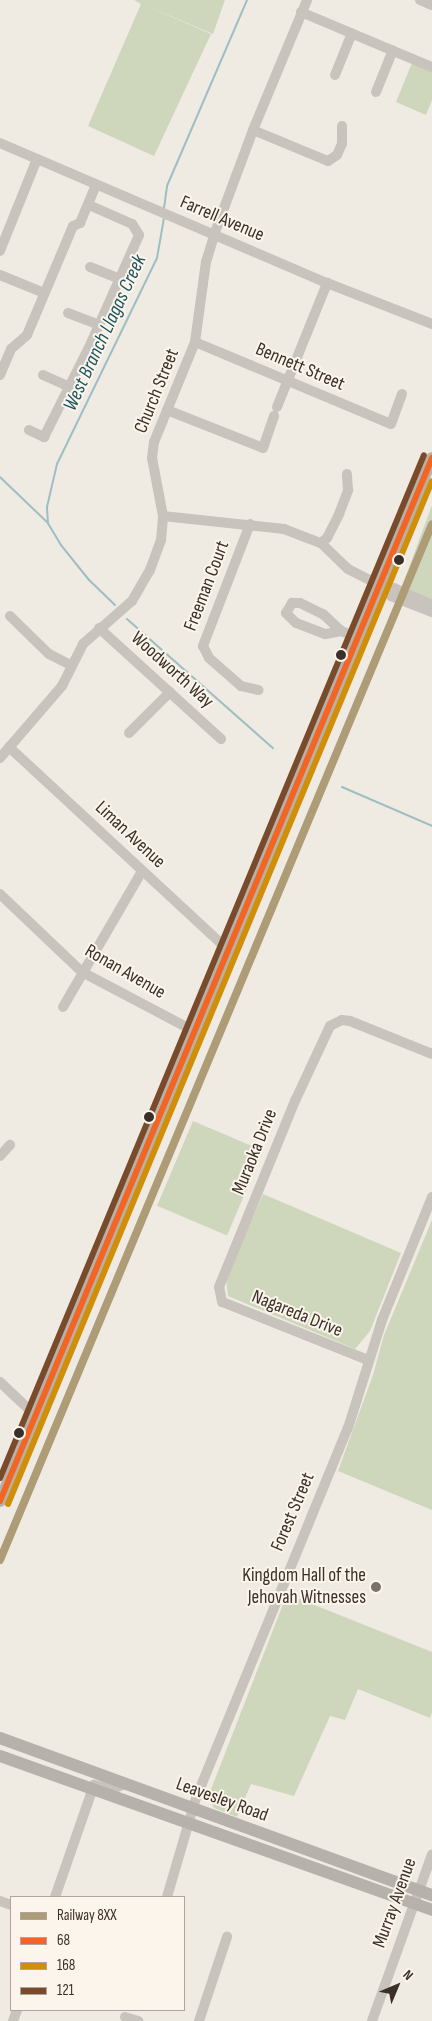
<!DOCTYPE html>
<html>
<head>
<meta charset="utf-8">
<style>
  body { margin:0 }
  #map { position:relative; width:432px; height:2021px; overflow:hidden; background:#efebe3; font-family:"Sofia Sans Condensed",sans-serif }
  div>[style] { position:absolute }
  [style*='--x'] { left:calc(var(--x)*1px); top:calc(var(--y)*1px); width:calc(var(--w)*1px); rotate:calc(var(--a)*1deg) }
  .green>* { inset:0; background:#ced6bc; transform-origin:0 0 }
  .stream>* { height:2px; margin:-1px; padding:0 1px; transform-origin:1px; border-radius:1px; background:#9ebec1 }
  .minor>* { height:10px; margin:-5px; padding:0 5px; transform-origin:5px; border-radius:5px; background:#c8c3bc }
  .major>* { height:12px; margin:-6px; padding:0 6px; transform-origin:6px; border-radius:6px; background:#b7b1ab }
  .bus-1>* { height:6px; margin:-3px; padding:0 3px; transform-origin:3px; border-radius:3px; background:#f26522 }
  .bus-2>* { height:6px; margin:-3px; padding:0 3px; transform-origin:3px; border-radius:3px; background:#d18e08 }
  .bus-3>* { height:6px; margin:-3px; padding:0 3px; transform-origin:3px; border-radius:3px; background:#7a4b2a }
  .rail-1>* { height:8px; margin:-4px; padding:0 4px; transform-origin:4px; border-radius:4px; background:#ad9c75 }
  .dots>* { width:14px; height:14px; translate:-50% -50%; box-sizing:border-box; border:2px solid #fbf5eb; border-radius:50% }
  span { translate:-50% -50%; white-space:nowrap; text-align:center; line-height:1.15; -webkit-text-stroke:4px #fbf5eb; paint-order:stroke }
  .street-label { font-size:19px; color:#3a3029 }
  .poi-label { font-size:19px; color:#3a3029 }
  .right { translate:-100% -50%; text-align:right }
  .water-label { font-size:20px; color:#1c545e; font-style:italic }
  .legend { position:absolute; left:10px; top:1896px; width:175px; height:115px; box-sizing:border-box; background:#fbf5eb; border:1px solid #aea69d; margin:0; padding:6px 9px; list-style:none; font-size:15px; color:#3a3029 }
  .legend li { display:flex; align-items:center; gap:10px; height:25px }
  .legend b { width:25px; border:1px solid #aea69d }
  .north { position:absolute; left:372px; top:1961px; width:50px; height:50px; -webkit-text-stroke:4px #fbf5eb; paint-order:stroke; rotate:45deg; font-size:14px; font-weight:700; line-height:20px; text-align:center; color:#3a3029 }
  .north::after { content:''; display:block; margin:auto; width:18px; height:22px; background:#3a3029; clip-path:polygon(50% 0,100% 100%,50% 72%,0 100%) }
</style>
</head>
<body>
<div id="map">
  <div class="green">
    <i style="clip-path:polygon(134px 0,225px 0,213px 34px,142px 4px,211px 34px,154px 156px,88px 126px,141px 4px)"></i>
    <i style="clip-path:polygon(412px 63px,432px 72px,432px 100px,426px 115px,396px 102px)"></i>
    <i style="clip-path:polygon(432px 505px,432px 614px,397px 600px)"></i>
    <i style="left:193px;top:1121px;width:76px;height:92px;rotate:23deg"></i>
    <i style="clip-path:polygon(263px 1194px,401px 1253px,370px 1331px,355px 1349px,228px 1296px,226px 1278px)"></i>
    <i style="clip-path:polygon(432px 1220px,432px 1510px,338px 1471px,373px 1375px,384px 1335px)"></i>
    <i style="clip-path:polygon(287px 1594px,432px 1652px,432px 1712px,430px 1718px,358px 1689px,345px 1720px,330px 1716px,294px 1796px,251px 1784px,237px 1817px,214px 1808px,208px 1797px)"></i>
  </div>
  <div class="stream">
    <i style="--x:164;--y:208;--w:22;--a:-82"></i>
    <i style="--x:167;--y:186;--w:202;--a:-66.7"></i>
    <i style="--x:0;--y:477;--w:65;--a:43.8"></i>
    <i style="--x:115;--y:605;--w:36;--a:-136"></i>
    <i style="--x:89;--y:580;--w:45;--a:-128.7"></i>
    <i style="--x:61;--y:545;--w:26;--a:-121"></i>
    <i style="--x:48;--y:523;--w:16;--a:-94"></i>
    <i style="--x:47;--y:507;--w:44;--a:-76.9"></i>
    <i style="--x:57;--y:464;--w:229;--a:-64.1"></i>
    <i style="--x:157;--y:258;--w:41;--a:-80.1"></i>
    <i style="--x:127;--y:619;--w:195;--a:41.5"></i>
    <i style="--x:342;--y:787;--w:98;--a:23.4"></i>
  </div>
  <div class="minor">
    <i style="--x:420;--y:0;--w:13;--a:23"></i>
    <i style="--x:301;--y:12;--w:142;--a:22.8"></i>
    <i style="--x:335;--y:75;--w:45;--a:-68"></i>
    <i style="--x:376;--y:92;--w:45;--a:-68"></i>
    <i style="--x:253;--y:130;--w:81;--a:22.5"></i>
    <i style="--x:328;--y:161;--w:11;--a:-34"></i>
    <i style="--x:337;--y:155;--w:12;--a:-66"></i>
    <i style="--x:342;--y:144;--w:18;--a:-90"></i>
    <i style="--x:0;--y:143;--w:356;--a:23.2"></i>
    <i style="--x:327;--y:283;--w:113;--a:21.3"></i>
    <i style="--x:0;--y:251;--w:99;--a:-68.1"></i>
    <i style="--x:90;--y:267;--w:32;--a:22"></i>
    <i style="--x:0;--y:275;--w:48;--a:22.2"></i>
    <i style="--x:68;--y:313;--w:34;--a:21"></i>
    <i style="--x:195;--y:342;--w:212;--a:22.7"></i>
    <i style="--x:391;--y:424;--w:32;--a:-70"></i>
    <i style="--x:0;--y:375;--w:28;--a:-67"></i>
    <i style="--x:11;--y:349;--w:21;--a:-41"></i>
    <i style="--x:27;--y:335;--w:118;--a:-67.1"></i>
    <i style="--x:73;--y:226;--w:8;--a:-23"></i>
    <i style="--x:80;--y:223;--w:41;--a:-67.2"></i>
    <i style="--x:43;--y:375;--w:30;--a:24"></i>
    <i style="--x:277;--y:407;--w:134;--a:-68"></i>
    <i style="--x:167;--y:410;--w:103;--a:21.6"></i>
    <i style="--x:263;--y:448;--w:34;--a:-71"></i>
    <i style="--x:29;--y:430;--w:17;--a:25"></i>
    <i style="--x:44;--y:437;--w:105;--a:-63.4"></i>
    <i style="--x:91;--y:343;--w:118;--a:-66"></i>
    <i style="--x:139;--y:235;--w:13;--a:-122"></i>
    <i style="--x:132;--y:224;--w:47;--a:-156.2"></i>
    <i style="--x:163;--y:516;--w:122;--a:6.1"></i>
    <i style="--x:284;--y:529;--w:40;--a:21"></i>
    <i style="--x:321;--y:543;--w:37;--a:44"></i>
    <i style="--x:348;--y:569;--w:35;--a:27"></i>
    <i style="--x:379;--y:585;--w:16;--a:43"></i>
    <i style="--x:391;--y:596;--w:44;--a:21.3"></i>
    <i style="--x:250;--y:524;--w:131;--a:111.1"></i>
    <i style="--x:203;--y:646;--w:13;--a:63"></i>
    <i style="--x:209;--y:658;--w:43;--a:41.2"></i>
    <i style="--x:241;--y:686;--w:18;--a:13"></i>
    <i style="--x:321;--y:543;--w:8;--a:-40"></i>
    <i style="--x:327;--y:538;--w:27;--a:-63"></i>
    <i style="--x:339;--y:514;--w:26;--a:-69"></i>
    <i style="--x:348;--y:490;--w:16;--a:-94"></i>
    <i style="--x:380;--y:586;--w:14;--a:8"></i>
    <i style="--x:394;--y:588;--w:42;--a:24.1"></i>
    <i style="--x:10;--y:616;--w:54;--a:44.3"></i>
    <i style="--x:49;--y:654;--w:25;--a:27"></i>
    <i style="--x:99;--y:628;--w:165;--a:42.3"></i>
    <i style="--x:341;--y:631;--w:16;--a:169"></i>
    <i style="--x:325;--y:634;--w:31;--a:-159"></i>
    <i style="--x:296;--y:623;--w:14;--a:-135"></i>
    <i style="--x:286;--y:613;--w:12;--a:-59"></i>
    <i style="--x:292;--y:603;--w:8;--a:0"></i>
    <i style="--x:300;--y:603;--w:25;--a:26"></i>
    <i style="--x:323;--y:614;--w:25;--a:43"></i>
    <i style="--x:341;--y:631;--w:17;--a:21"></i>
    <i style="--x:129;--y:733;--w:58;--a:-45"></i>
    <i style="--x:9;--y:747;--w:297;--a:42.8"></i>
    <i style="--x:0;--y:758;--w:95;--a:-49.3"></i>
    <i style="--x:62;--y:686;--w:47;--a:-63.4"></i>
    <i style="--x:83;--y:644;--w:65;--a:-41.3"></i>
    <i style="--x:132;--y:601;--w:36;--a:-60"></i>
    <i style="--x:150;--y:570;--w:32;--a:-70"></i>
    <i style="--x:161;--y:540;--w:24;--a:-85"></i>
    <i style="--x:163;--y:516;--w:59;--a:-100.7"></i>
    <i style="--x:152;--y:458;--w:16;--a:-83"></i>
    <i style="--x:154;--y:442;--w:108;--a:-67.7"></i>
    <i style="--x:195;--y:342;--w:81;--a:-82.2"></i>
    <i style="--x:206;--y:262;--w:28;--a:-73"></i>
    <i style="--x:214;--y:235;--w:112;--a:-69.6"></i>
    <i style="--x:253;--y:130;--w:141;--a:-67.4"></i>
    <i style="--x:0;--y:894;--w:113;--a:43.6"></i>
    <i style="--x:82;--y:972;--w:127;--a:27.8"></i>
    <i style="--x:63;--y:1007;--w:157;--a:-59.8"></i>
    <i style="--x:0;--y:1156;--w:15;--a:-48"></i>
    <i style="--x:368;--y:1360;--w:157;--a:-158.3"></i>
    <i style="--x:222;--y:1302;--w:15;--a:-101"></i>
    <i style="--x:219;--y:1287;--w:201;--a:-67.8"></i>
    <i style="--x:295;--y:1101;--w:83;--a:-65"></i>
    <i style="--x:330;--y:1026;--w:13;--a:-27"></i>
    <i style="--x:342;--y:1020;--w:8;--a:7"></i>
    <i style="--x:350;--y:1021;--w:88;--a:21.9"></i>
    <i style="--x:0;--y:1382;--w:50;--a:43.4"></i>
    <i style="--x:55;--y:1897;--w:119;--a:-70.8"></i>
    <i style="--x:94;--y:1785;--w:19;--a:12"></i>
    <i style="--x:113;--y:1789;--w:12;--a:-24"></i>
    <i style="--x:167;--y:1897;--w:103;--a:-73.7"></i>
    <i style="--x:196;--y:1798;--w:400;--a:-67.7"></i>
    <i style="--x:348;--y:1428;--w:113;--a:-72.5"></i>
    <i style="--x:382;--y:1320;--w:133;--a:-67.9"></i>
    <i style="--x:0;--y:1901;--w:12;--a:20"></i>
    <i style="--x:125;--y:2017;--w:14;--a:17"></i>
    <i style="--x:13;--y:2021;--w:12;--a:-70"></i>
    <i style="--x:199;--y:2021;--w:89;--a:-71.6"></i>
    <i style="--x:372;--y:2021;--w:177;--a:-70.2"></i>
  </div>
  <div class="major">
    <i style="--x:0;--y:1501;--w:1129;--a:-67.5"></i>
    <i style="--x:0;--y:1738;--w:460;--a:20"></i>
    <i style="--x:0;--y:1756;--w:459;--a:19.6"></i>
  </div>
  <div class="bus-1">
    <i style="--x:0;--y:1501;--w:1129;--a:-67.5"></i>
  </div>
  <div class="bus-2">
    <i style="--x:8;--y:1504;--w:1107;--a:-67.49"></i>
  </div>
  <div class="bus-3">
    <i style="--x:0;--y:1478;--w:1107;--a:-67.49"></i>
  </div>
  <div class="rail-1">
    <i style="--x:0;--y:1560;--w:1122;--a:-67.36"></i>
  </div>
  <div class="dots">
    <i style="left:399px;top:560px;background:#3a3029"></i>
    <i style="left:341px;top:655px;background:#3a3029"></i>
    <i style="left:149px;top:1117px;background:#3a3029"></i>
    <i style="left:19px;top:1433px;background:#3a3029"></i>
    <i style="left:376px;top:1587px;background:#79716a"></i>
  </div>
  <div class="street-label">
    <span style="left:222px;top:219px;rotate:23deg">Farrell Avenue</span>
    <span style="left:300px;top:367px;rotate:23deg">Bennett Street</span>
    <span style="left:157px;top:391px;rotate:-68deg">Church Street</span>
    <span style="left:207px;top:586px;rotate:-69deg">Freeman Court</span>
    <span style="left:172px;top:670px;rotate:42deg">Woodworth Way</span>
    <span style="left:130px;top:835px;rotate:43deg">Liman Avenue</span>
    <span style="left:125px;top:972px;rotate:30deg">Ronan Avenue</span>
    <span style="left:255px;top:1152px;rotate:-68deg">Muraoka Drive</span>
    <span style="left:297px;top:1314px;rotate:22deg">Nagareda Drive</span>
    <span style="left:293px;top:1512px;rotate:-67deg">Forest Street</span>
    <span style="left:222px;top:1800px;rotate:20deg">Leavesley Road</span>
    <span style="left:395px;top:1903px;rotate:-70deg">Murray Avenue</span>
  </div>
  <div class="poi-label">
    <span class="right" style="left:366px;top:1587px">Kingdom Hall of the<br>Jehovah Witnesses</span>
  </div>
  <div class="water-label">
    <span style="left:105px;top:333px;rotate:-65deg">West Branch Llagas Creek</span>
  </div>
  <ul class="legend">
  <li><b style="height:6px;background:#ad9c75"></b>Railway 8XX</li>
  <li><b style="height:6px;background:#f26522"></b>68</li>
  <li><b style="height:6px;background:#d18e08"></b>168</li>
  <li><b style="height:6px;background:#7a4b2a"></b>121</li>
  </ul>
  <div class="north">N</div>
</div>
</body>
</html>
